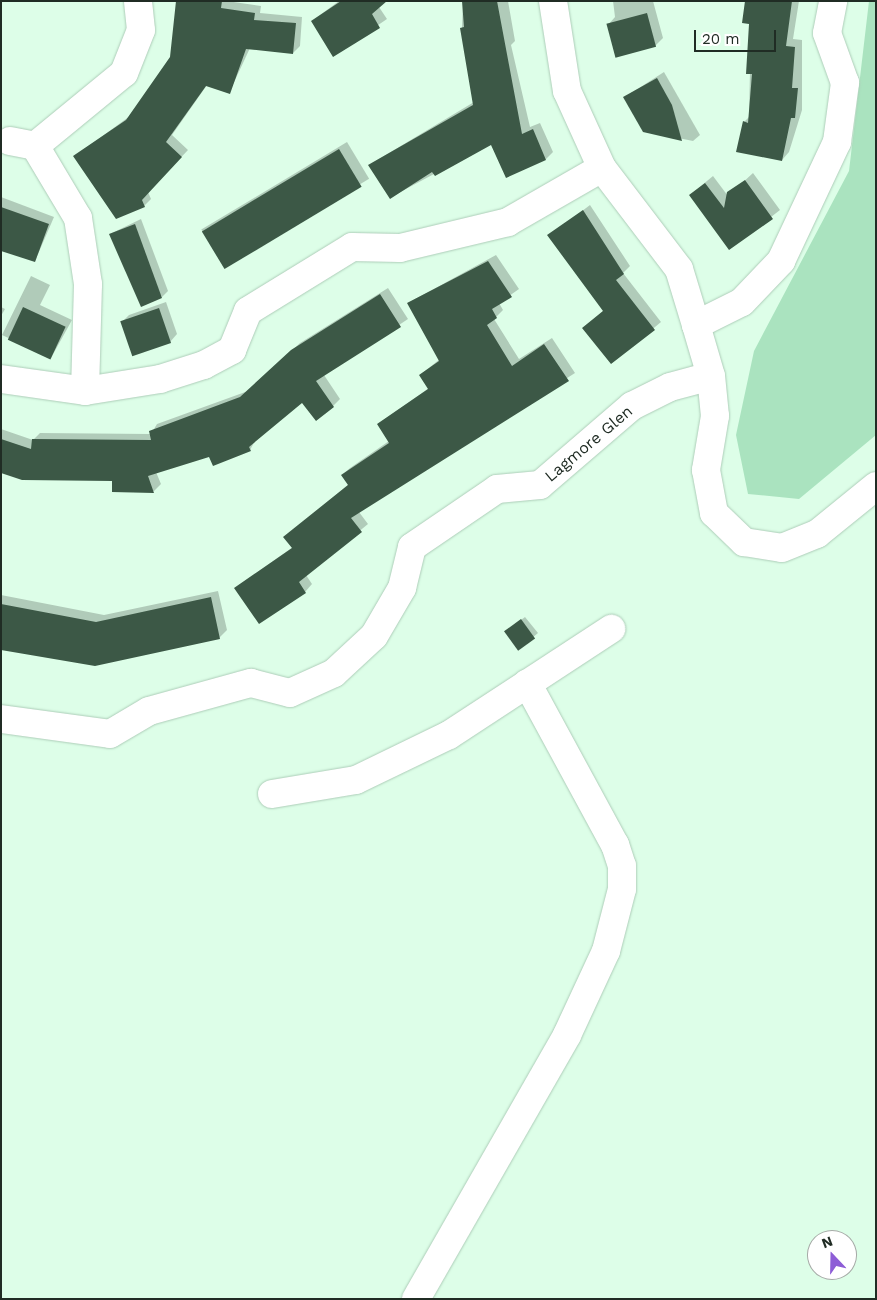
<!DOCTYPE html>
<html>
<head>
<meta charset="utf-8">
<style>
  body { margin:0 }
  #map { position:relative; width:877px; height:1300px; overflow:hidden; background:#ddfee8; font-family:"Work Sans",sans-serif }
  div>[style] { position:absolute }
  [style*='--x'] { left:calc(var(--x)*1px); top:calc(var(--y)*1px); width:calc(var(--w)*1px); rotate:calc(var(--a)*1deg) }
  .green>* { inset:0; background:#aae3bf }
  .shadow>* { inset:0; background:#0003; transform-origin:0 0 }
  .building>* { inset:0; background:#3c5846; transform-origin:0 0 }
  .roads { filter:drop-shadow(0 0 1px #adcdb8) drop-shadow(0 0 1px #adcdb8) }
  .minor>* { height:28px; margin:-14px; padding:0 14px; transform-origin:14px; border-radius:14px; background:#fff }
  span { translate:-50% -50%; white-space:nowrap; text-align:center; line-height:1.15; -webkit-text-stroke:5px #fff; paint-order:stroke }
  .street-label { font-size:16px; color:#202c24 }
  .frame { position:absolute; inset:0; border:2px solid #202c24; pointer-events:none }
  .north { position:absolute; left:807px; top:1230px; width:50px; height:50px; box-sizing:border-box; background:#fff; border:1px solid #a6aba7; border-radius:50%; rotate:339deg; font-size:14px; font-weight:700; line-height:20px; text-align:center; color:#202c24 }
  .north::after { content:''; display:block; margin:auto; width:18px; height:22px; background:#8d5dd6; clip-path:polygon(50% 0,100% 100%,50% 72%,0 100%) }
  .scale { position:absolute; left:694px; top:30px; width:82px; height:22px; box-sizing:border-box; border:2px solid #202c24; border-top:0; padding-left:6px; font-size:15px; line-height:18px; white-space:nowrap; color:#202c24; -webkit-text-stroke:4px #fff; paint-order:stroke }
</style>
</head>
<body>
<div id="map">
  <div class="green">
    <i style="clip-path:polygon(869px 1px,876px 1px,876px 435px,799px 499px,748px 494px,736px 435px,754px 351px,849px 171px)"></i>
  </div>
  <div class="shadow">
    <i style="clip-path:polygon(177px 1px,227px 1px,261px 6px,260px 13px,302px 17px,300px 46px,293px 53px,250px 48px,229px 93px,207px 85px,172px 135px,188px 150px,148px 192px,151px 199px,144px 206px,75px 156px,130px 116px,171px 58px)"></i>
    <i style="clip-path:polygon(339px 1px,385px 1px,379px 7px,387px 19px,334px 55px,312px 21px)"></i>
    <i style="clip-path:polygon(463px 1px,508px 1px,515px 41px,511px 45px,530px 127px,540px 123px,553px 152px,546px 159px,492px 143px,391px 197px,369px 165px,474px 102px,462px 28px)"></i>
    <i style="clip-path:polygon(613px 1px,653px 1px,663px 38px,655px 46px,608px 25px,615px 17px)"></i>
    <i style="clip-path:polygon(747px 1px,799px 1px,793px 39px,802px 40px,802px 110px,789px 152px,782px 160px,744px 122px,749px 117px,751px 23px)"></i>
    <i style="clip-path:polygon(664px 72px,700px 135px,693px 141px,644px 131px,625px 97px)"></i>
    <i style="left:347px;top:142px;width:43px;height:170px;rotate:59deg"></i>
    <i style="clip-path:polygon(753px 173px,780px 210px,730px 249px,690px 195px,713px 176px,728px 196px)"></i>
    <i style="clip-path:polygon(1px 197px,54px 217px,35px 261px,1px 232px)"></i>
    <i style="clip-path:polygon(590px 205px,630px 266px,623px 273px,661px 322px,612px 363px,584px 328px,604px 310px,549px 236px)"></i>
    <i style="clip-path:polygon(141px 219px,168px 291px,162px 297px,110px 234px)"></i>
    <i style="clip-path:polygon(496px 255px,519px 289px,499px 303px,503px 310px,494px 319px,519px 359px,552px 338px,575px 373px,359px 512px,368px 524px,306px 575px,312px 584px,305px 592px,235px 588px,293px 547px,285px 537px,349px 484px,342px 475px,350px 468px,389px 441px,378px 424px,429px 388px,420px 375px,440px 359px,408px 303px)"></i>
    <i style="clip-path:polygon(31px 276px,50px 285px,40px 305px,72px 320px,51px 358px,2px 335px)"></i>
    <i style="clip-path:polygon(388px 288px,408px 319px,324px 375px,340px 399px,333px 406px,302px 401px,256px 439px,250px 450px,210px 455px,156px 472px,161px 484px,154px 491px,113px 491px,113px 479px,1px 472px,1px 429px,33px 440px,40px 433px,151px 434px,157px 424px,248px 391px,300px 343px)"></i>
    <i style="clip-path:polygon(166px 302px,177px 334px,170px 342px,122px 322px,129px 315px)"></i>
    <i style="clip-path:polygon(1px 307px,5px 309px,1px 316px)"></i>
    <i style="clip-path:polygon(218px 591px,227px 630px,219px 638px,1px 648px,1px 595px,104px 615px)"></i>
    <i style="clip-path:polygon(525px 617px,538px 633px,519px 649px,509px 629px)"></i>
  </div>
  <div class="building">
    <i style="clip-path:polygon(176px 1px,222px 1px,221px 8px,255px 13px,254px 20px,296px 23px,293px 54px,246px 49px,230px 94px,206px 86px,166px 142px,182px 157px,142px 200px,145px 207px,116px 219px,73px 156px,126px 120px,170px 57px)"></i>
    <i style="clip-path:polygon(341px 1px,387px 1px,372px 14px,380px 28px,333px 57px,311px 21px)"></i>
    <i style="clip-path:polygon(462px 1px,497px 1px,522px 134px,533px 129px,546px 160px,506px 178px,491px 145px,435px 176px,432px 172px,390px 199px,368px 165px,473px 105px,460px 28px,464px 27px)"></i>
    <i style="clip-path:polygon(745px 1px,792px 1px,786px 46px,795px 47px,792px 88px,798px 88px,795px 118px,791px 118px,782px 161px,736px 152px,743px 121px,748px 123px,752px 74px,746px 74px,749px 24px,742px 23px)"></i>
    <i style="left:647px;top:13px;width:35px;height:42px;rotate:75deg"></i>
    <i style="clip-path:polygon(657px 78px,672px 105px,682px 141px,643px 132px,623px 97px)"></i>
    <i style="left:339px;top:149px;width:44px;height:160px;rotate:59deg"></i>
    <i style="clip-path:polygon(745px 180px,773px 219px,729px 250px,689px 195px,705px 183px,724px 208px,727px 192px)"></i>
    <i style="clip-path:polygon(1px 207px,49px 224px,35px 262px,1px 251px)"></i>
    <i style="clip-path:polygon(583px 210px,624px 274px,616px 280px,655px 330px,611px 364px,582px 328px,603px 311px,547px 235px)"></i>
    <i style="clip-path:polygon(135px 224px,162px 298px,141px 307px,109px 234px)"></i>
    <i style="clip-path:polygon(488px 261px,512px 297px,492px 309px,497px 318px,487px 325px,512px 366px,544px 344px,569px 381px,351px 518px,362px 532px,299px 582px,306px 593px,259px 624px,234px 588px,292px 548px,283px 537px,348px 485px,341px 475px,389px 443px,377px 424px,428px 389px,419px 375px,439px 361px,407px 303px)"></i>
    <i style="clip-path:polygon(380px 294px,401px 327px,316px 381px,334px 407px,316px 421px,302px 403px,249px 447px,251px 451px,213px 466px,209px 457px,148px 476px,154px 493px,112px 492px,112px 481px,22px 480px,1px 473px,1px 439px,31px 449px,32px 439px,151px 440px,149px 431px,240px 397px,291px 350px)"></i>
    <i style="left:23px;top:307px;width:47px;height:36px;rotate:25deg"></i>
    <i style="left:159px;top:308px;width:37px;height:41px;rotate:71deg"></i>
    <i style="clip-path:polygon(211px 597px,220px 639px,95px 666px,1px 650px,1px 604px,96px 622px)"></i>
    <i style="left:521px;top:619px;width:24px;height:21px;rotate:54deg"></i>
  </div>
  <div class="roads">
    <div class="minor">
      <i style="--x:553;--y:1;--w:91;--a:81.2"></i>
      <i style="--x:567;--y:91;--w:85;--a:65.6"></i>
      <i style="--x:602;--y:168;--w:127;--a:52.7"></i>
      <i style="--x:679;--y:269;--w:59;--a:73.1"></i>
      <i style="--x:696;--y:325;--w:53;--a:73.6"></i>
      <i style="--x:711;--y:376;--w:40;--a:84.3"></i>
      <i style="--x:715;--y:416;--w:55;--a:99.5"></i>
      <i style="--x:706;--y:470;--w:44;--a:79.5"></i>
      <i style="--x:714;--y:513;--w:42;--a:44"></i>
      <i style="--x:744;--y:542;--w:38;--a:9"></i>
      <i style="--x:782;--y:548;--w:38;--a:-22"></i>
      <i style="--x:817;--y:534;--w:76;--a:-39.1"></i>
      <i style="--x:10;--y:141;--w:25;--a:11"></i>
      <i style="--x:35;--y:146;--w:115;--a:-39.4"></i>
      <i style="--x:124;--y:73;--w:46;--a:-68.4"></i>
      <i style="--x:141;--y:30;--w:29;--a:-96"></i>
      <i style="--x:35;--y:146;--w:84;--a:59.2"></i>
      <i style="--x:78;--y:218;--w:67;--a:81.4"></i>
      <i style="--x:88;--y:284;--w:107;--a:91.6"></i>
      <i style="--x:696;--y:325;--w:51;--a:-26.6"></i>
      <i style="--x:742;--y:302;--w:57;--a:-46.4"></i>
      <i style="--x:781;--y:261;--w:132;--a:-64.8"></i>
      <i style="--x:837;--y:142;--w:60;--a:-82.3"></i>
      <i style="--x:845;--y:83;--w:53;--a:-109.8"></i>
      <i style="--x:827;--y:33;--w:33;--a:-79"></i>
      <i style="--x:1;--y:379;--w:85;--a:8.1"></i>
      <i style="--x:85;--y:391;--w:76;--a:-9.1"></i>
      <i style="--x:160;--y:379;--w:46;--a:-17.7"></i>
      <i style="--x:204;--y:365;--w:32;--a:-28"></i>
      <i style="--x:232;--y:350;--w:42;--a:-67.7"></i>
      <i style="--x:248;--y:311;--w:122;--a:-31.6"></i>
      <i style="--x:352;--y:247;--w:48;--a:1.2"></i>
      <i style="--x:400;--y:248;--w:111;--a:-13.5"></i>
      <i style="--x:508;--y:222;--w:108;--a:-29.9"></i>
      <i style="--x:1;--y:719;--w:110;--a:7.8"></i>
      <i style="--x:110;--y:734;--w:45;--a:-30.5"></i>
      <i style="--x:149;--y:711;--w:106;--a:-15.4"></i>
      <i style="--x:251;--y:683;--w:40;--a:14.4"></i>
      <i style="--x:290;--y:693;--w:48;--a:-24.4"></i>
      <i style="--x:334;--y:673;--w:54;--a:-42.8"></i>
      <i style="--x:374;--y:636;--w:56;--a:-59.7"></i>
      <i style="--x:402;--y:588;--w:42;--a:-76.3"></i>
      <i style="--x:412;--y:547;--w:103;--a:-34.3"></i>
      <i style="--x:497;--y:489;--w:43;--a:-5.3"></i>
      <i style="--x:540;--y:485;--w:121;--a:-40.7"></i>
      <i style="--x:632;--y:406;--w:42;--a:-26.6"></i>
      <i style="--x:670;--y:387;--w:42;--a:-15"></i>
      <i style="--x:272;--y:794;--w:85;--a:-9.5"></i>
      <i style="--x:356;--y:780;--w:103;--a:-25.8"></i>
      <i style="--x:449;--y:735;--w:194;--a:-33.2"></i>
      <i style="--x:416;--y:1299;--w:304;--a:-60.2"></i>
      <i style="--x:567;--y:1035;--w:93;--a:-65.1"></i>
      <i style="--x:606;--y:951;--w:64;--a:-75.5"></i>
      <i style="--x:622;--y:889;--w:23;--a:-90"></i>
      <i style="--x:622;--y:866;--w:22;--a:-108"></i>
      <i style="--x:615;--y:845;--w:184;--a:-118.5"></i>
    </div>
  </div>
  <div class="street-label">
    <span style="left:589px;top:444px;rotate:-40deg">Lagmore Glen</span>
  </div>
  <div class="frame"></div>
  <div class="north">N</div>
  <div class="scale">20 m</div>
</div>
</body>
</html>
